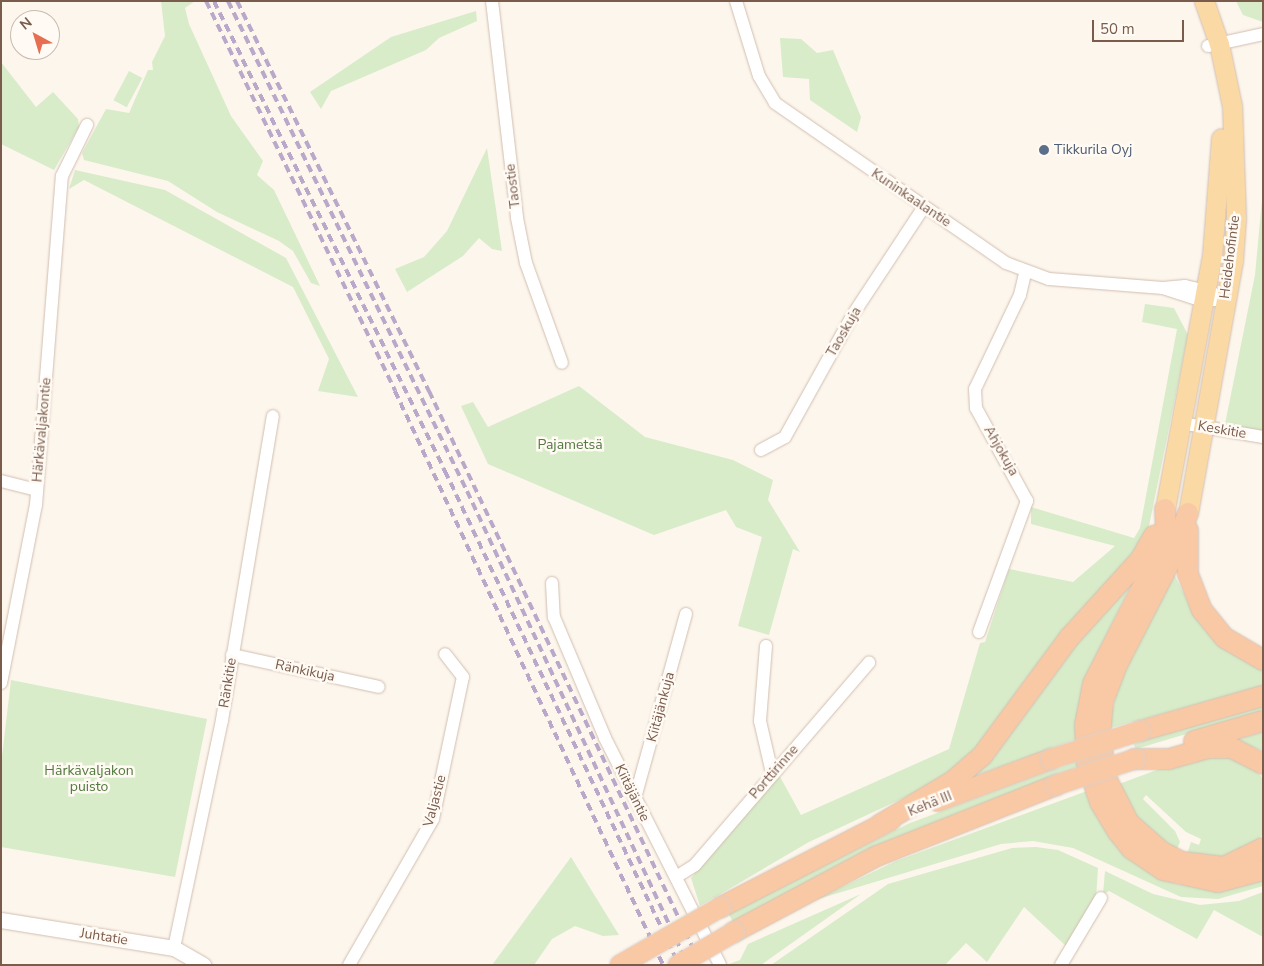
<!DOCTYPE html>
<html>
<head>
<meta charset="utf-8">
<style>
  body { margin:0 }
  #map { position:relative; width:1264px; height:966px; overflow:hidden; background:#fdf6ec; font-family:"Nunito Sans",sans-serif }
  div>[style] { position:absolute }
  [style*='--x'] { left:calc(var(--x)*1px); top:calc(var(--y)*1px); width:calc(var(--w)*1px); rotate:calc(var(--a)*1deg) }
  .green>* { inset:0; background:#d8ecc9; transform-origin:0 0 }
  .roads { filter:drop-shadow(0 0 1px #d1beb0) drop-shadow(0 0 1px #d1beb0) }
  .minor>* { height:12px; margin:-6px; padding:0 6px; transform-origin:6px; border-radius:6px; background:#fff }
  .tertiary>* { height:15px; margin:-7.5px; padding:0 7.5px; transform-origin:7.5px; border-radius:7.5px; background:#fff }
  .primary>* { height:19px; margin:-9.5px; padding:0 9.5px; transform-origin:9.5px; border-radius:9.5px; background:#fbd9a5 }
  .trunk>* { height:20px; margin:-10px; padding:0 10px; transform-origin:10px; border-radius:10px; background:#f9c8a4 }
  .rail>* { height:4px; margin-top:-2px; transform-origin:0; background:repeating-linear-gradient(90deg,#b9a8c9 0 8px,transparent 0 13px) }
  .bridges { filter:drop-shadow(0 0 1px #dad1cd) drop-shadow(0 0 1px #dad1cd) }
  .trunk-bridge>* { height:20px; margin:-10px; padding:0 10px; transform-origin:10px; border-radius:10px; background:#f9c8a4 }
  .dots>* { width:14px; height:14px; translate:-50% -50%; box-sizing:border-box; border:2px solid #fffaf3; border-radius:50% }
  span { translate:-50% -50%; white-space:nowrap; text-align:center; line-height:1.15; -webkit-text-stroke:5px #fffaf3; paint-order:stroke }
  .service-label { font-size:14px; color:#4e5e75 }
  .left { translate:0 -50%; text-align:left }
  .street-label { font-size:14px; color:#7a5c4d }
  .park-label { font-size:14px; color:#537a41 }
  .frame { position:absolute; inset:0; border:2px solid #7a5c4d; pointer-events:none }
  .north { position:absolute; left:10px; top:10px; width:50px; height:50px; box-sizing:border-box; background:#fffaf3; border:1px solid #cabbb1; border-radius:50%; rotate:321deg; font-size:14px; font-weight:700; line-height:20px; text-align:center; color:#7a5c4d }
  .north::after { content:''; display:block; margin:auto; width:18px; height:22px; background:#e76f51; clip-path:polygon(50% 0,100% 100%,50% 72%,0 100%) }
  .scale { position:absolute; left:1092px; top:20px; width:92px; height:22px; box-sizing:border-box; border:2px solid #7a5c4d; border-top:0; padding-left:6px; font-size:15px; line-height:18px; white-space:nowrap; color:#7a5c4d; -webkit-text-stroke:4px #fffaf3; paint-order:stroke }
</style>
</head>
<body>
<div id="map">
  <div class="green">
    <i style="clip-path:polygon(161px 1px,195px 1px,185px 8px,189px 24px,231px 116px,263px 161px,257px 175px,274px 190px,320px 286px,311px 283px,293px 251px,279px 241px,217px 212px,168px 181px,84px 160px,82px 153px,106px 109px,129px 113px,148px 70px,153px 70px,152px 62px,165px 36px)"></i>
    <i style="clip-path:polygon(1236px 1px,1263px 1px,1263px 22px,1243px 15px)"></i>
    <i style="clip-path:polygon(476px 11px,477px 21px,439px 38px,426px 50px,331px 91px,321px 109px,310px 92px,391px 37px)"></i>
    <i style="clip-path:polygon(780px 38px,801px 39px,817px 53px,833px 50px,861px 117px,857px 132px,810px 100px,809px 79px,783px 77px)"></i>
    <i style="clip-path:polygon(1px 62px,36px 107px,53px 92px,78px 119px,79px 127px,54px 170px,1px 144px)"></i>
    <i style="left:129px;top:71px;width:15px;height:33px;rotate:28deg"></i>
    <i style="clip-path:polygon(487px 148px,502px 251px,492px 249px,479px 238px,463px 256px,407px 292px,395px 269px,424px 257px,447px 231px)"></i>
    <i style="clip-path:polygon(75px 170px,165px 190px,286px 258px,358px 397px,318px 391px,329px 359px,293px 287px,84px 180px,69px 189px)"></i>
    <i style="clip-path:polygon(1263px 189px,1263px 431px,1225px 424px,1255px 275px)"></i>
    <i style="clip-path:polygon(1145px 304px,1174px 308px,1188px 335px,1147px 536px,968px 759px,925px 788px,809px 842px,700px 906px,691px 878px,778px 773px,801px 815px,949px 749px,980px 643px,985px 642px,1009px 569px,1073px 582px,1115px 546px,1031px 524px,1031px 507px,1134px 538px,1140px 528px,1177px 329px,1142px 322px)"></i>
    <i style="clip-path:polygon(579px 386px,645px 437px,733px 460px,773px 480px,768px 500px,800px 552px,793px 549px,769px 635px,738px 626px,762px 537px,736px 527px,726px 510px,654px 535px,488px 464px,461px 406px,473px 402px,488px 427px)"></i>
    <i style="clip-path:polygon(1174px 574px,1198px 621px,1221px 647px,1263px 671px,1263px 686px,1107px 729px,1119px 683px)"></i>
    <i style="clip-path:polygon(1135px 577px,1088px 672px,1078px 739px,971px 777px,1066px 652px)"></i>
    <i style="clip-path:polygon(11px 680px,207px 719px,175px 877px,1px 847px,1px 765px)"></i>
    <i style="clip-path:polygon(1263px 705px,1263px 711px,1136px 749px,1133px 743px)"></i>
    <i style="clip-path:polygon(1263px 732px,1263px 751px,1235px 740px)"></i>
    <i style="clip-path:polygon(1227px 756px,1254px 767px,1263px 779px,1263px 834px,1248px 850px,1218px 858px,1187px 854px,1191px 842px,1199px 845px,1201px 839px,1186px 832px,1146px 795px,1143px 799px,1175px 831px,1180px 842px,1176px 851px,1136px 816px,1119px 784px,1162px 768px,1197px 762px,1198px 757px)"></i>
    <i style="clip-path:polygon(1080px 760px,1081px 767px,868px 849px,733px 922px,728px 913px,910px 823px)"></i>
    <i style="clip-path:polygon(1087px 791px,1158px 876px,1176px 884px,1219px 890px,1263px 879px,1263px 886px,1218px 899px,1181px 897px,1073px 848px,1033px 841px,1001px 844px,815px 900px,896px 861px)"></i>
    <i style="clip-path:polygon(1036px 847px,1058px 850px,1098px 868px,1096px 899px,1066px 946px,1024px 907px,987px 962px,966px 943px,945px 965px,771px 965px,888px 884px,1012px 848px)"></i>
    <i style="clip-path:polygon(571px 857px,619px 935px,603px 936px,575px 926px,552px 939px,534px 965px,492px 965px)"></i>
    <i style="clip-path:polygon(1105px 871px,1153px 894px,1200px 905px,1239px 901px,1263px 892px,1263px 937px,1214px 910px,1197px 939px,1109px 891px,1103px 894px)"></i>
    <i style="clip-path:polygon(861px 894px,761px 965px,729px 964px,740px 960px,748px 944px)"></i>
  </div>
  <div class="roads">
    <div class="minor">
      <i style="--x:492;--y:1;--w:218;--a:83.4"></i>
      <i style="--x:517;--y:218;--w:46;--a:78.7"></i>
      <i style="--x:526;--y:263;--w:106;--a:70.2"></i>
      <i style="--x:736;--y:1;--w:78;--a:73"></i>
      <i style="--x:759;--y:76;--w:31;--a:59"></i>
      <i style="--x:775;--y:103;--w:281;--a:34.7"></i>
      <i style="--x:1006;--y:263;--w:46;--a:20.4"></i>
      <i style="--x:1049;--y:279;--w:114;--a:4.5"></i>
      <i style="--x:1163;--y:288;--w:42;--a:18"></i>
      <i style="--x:1203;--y:301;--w:23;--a:-5"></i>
      <i style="--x:1208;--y:46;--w:56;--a:-12.3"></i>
      <i style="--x:1163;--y:288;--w:22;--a:-5"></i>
      <i style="--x:1185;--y:286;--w:28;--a:13"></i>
      <i style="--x:1181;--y:423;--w:83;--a:9.7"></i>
      <i style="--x:761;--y:450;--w:27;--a:-28"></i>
      <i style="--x:785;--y:437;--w:138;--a:-61"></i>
      <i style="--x:852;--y:316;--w:131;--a:-56.6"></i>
      <i style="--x:1;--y:481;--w:37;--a:14"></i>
      <i style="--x:552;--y:583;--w:34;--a:87"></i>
      <i style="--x:554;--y:617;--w:131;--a:67.1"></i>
      <i style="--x:605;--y:738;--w:254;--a:63.1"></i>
      <i style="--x:979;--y:632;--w:140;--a:-69.9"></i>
      <i style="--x:1027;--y:501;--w:106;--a:-118.7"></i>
      <i style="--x:976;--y:408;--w:19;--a:-93"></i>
      <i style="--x:975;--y:389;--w:104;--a:-64.4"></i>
      <i style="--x:1020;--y:295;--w:23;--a:-77"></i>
      <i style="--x:766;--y:646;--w:75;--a:94.6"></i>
      <i style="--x:760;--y:721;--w:53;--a:77"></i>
      <i style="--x:232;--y:655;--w:150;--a:12.3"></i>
      <i style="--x:1;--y:683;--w:181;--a:-78.9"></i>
      <i style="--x:36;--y:505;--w:330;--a:-85.5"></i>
      <i style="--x:62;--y:176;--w:57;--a:-63.9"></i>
      <i style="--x:635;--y:798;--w:191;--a:-74.5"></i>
      <i style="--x:676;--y:877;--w:22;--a:-32"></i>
      <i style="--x:695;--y:865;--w:267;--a:-49.3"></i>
      <i style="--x:174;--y:948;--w:233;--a:-78.1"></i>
      <i style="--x:222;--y:720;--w:308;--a:-80.5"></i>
      <i style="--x:349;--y:965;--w:168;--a:-60.1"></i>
      <i style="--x:433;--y:819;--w:145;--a:-78.1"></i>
      <i style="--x:463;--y:677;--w:29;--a:-128"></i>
      <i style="--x:1061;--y:965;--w:78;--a:-59.2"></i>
    </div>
    <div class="tertiary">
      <i style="--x:1;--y:920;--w:175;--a:9.2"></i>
      <i style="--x:174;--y:948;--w:34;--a:30"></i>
    </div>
    <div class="primary">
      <i style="--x:1165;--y:509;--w:257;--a:-79.5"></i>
      <i style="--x:1212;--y:256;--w:118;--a:-85.6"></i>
      <i style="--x:1188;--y:513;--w:257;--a:-79.9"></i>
      <i style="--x:1233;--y:260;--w:42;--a:-85.9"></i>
      <i style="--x:1236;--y:218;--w:112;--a:-92"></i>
      <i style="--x:1232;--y:106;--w:63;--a:-101.8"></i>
      <i style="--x:1219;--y:44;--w:46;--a:-109.2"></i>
    </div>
    <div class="trunk">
      <i style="--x:1165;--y:509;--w:17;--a:87"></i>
      <i style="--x:1166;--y:526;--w:51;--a:109.5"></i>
      <i style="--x:1149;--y:574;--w:123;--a:117"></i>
      <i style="--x:1093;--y:684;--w:42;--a:101"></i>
      <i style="--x:1085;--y:725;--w:38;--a:87"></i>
      <i style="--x:1087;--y:763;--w:41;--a:71.6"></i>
      <i style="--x:1100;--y:802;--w:35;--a:59"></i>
      <i style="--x:1118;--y:832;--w:22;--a:51"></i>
      <i style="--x:1132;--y:849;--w:37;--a:34"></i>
      <i style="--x:1163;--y:870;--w:56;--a:12.3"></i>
      <i style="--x:1218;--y:882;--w:47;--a:-14.9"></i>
      <i style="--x:1188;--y:513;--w:48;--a:109.6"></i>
      <i style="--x:1172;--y:558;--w:120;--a:117.2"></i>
      <i style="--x:1117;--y:665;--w:40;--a:111"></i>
      <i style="--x:1103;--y:702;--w:35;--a:95"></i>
      <i style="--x:1100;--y:737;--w:44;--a:80.8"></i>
      <i style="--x:1107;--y:780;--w:48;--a:62.9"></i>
      <i style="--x:1129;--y:823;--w:44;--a:41.3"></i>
      <i style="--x:1162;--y:852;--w:22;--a:27"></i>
      <i style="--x:1182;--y:862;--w:42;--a:6.8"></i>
      <i style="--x:1224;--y:867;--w:43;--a:-26"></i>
      <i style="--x:1188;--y:530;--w:44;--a:90"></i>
      <i style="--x:1188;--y:574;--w:39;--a:69"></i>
      <i style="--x:1202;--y:610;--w:36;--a:51"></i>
      <i style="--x:1225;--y:638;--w:44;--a:30.1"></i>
      <i style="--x:1140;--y:731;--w:128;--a:-15.9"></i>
      <i style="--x:1194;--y:741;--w:72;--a:-16.2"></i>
      <i style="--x:1135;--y:759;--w:34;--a:0"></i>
      <i style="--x:1169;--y:759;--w:41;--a:-15.8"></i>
      <i style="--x:1208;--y:748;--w:24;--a:0"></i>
      <i style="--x:1232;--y:748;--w:35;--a:27"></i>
      <i style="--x:938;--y:801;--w:121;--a:-20.4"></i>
      <i style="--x:879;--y:825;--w:86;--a:-30.7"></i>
      <i style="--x:953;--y:781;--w:38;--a:-41"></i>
      <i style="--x:982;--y:756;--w:147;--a:-53.6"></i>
      <i style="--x:1069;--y:638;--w:105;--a:-47.7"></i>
      <i style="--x:1140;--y:560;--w:28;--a:-60"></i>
      <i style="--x:721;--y:907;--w:191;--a:-27.1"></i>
      <i style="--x:734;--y:932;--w:162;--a:-28"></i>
      <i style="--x:877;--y:856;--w:193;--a:-21.6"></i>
    </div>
  </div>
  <div class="rail">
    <i style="--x:206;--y:1;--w:433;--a:64.1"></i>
    <i style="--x:395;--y:391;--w:633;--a:64.97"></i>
    <i style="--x:214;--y:1;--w:524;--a:63.83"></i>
    <i style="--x:445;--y:471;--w:547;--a:64.65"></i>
    <i style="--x:228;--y:1;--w:545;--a:64"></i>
    <i style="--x:467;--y:491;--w:523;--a:65"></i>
    <i style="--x:237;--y:1;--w:435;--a:63.8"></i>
    <i style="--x:429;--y:391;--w:635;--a:64.65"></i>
  </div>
  <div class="bridges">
    <div class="trunk-bridge">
      <i style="--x:1051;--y:759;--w:93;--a:-17.5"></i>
      <i style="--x:1056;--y:785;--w:83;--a:-18.2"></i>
      <i style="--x:620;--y:965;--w:116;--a:-29.9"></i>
      <i style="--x:678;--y:965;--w:65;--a:-30.5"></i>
    </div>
  </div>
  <div class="dots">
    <i style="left:1044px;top:150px;background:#5c6f8a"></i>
  </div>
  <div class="service-label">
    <span class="left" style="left:1054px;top:150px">Tikkurila Oyj</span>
  </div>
  <div class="street-label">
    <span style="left:513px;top:186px;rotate:-97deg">Taostie</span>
    <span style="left:911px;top:198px;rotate:34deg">Kuninkaalantie</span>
    <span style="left:1230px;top:257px;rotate:-83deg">Heidehofintie</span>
    <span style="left:844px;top:332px;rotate:-60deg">Taoskuja</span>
    <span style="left:42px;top:430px;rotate:-85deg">Härkävaljakontie</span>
    <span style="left:1222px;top:430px;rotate:10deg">Keskitie</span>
    <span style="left:1001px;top:451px;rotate:60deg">Ahjokuja</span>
    <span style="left:305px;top:671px;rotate:12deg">Ränkikuja</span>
    <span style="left:228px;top:683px;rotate:-81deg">Ränkitie</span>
    <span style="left:661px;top:707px;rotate:-75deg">Kiitäjänkuja</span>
    <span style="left:774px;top:772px;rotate:-49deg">Porttirinne</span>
    <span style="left:632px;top:793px;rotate:64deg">Kiitäjäntie</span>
    <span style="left:435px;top:801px;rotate:-75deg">Valjastie</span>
    <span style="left:930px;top:804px;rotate:-22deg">Kehä III</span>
    <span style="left:104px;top:937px;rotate:9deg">Juhtatie</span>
  </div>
  <div class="park-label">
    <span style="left:570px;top:445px">Pajametsä</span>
    <span style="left:89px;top:779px">Härkävaljakon<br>puisto</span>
  </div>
  <div class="frame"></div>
  <div class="north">N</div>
  <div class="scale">50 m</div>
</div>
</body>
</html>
